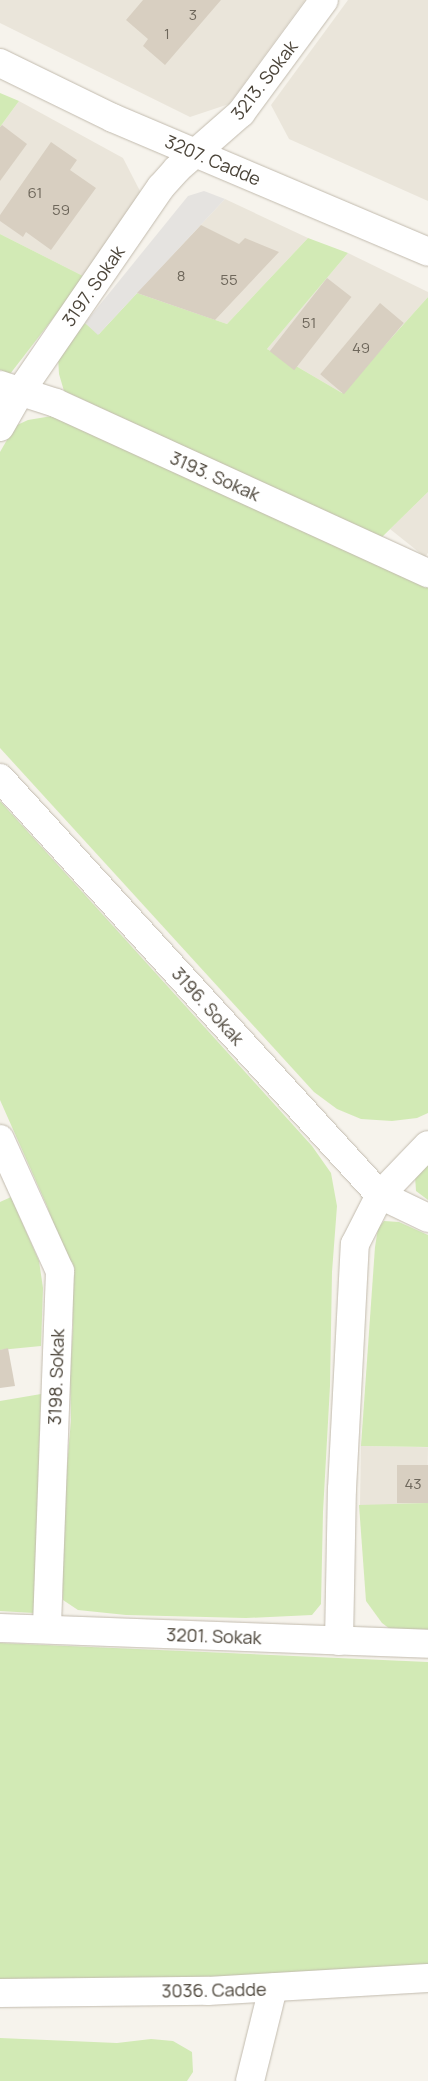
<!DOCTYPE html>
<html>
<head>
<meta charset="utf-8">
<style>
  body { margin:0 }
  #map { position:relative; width:428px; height:2081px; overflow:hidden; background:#f6f3ec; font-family:Manrope,sans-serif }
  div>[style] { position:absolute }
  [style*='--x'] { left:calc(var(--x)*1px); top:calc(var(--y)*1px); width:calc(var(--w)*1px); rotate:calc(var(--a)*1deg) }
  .residential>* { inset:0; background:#eae5da; transform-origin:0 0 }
  .green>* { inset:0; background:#d2eab5 }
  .parking>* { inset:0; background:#e5e3e0 }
  .building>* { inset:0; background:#d8cfc1; transform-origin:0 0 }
  .roads { filter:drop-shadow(0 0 1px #c2bbae) drop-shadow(0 0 1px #c2bbae) }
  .minor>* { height:28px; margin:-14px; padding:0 14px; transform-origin:14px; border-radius:14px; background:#fff }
  .tertiary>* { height:28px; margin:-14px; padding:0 14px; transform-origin:14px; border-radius:14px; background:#fff }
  span { translate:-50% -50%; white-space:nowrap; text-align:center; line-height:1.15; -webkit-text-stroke:5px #fff; paint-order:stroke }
  .number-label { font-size:15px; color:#6e675b }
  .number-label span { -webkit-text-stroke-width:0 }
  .street-label { font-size:18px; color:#4b4439 }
</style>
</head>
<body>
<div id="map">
  <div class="residential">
    <i style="clip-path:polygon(0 0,305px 0,229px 104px,190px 117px,0 23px)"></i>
    <i style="clip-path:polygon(348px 0,428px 0,428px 201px,289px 139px,271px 105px)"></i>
    <i style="clip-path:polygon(19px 101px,123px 158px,141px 193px,85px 277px,0 234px,0 127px)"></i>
    <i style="clip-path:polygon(225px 199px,308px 238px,227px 324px,137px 293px)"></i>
    <i style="clip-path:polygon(348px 253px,428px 292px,428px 297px,342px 393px,267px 349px)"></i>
    <i style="clip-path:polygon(428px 492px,428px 553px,425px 557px,390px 529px)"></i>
    <i style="left:361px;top:1446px;width:67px;height:59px;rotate:1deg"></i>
  </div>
  <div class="green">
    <i style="clip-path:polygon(0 93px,19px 101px,0 127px)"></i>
    <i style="clip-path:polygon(0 234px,85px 277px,10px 374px,0 370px)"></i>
    <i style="clip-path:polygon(308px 238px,348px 253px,267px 349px,342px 393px,428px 297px,428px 492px,381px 538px,64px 391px,59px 374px,58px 357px,85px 323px,99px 334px,137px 293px,227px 324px)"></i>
    <i style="clip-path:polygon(52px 416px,428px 587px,428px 1113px,417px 1118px,392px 1121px,361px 1119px,337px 1109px,314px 1092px,0 748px,0 452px,15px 426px,28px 420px)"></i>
    <i style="clip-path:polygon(0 801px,312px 1146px,331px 1173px,337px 1206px,332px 1272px,330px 1386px,323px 1512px,321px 1604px,312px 1615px,246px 1618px,126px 1615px,78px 1610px,63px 1600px,60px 1547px,71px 1420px,70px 1376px,73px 1327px,71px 1274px,47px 1206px,0 1100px)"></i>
    <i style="clip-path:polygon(428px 1163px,428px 1200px,416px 1191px,415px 1176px)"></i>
    <i style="clip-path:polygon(11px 1197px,39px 1261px,43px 1288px,41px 1346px,0 1350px,0 1202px)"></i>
    <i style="clip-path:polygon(384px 1221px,399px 1222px,428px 1235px,428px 1447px,361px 1446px,375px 1247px,378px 1228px)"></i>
    <i style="clip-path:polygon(41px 1394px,34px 1613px,0 1611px,0 1401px)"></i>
    <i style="clip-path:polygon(428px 1503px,428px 1633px,394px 1632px,382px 1623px,366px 1601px,359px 1505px)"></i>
    <i style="clip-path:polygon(0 1643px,428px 1662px,428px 1964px,176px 1981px,0 1979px)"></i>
    <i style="clip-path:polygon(0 2038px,117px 2043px,151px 2039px,173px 2041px,192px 2052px,193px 2072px,187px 2081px,0 2081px)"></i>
  </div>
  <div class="parking">
    <i style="clip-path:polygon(204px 191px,225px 199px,98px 335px,85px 323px,188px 196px)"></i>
  </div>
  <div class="building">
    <i style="clip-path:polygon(143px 0,221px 0,165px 65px,143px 46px,148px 39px,126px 20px)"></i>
    <i style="clip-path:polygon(2px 125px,27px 144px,0 181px,0 127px)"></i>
    <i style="clip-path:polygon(51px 142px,77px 160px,70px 170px,96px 188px,51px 250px,26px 232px,23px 237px,0 221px,0 215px)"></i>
    <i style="clip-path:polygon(201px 225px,239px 244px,245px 238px,279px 252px,215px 320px,137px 293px)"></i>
    <i style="left:327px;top:278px;width:31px;height:93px;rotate:38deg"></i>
    <i style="left:380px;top:303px;width:31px;height:93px;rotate:40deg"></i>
    <i style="clip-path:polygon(8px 1348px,15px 1386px,0 1388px,0 1350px)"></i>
    <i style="left:397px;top:1465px;width:31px;height:38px"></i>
  </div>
  <div class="roads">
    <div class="minor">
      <i style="--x:0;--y:385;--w:59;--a:17.8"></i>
      <i style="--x:56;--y:403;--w:409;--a:24.6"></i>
      <i style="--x:0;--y:427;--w:40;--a:-60.3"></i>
      <i style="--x:20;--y:392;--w:249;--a:-55.5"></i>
      <i style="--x:161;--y:187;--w:24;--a:-48"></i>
      <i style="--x:177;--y:169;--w:85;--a:-41.2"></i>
      <i style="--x:241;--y:113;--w:140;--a:-53.7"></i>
      <i style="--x:0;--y:778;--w:564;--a:47.66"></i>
      <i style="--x:380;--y:1195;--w:53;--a:25.6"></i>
      <i style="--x:0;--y:1139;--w:145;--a:65.6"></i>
      <i style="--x:60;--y:1271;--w:357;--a:92.1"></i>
      <i style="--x:0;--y:1628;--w:428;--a:2.1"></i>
      <i style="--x:339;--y:1641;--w:152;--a:-88.9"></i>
      <i style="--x:342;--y:1489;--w:245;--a:-87"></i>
      <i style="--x:355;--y:1244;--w:55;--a:-63"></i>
      <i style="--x:380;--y:1195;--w:69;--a:-46.2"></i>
      <i style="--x:250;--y:2081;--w:96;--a:-76.1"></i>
    </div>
    <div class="tertiary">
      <i style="--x:0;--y:63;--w:126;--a:26"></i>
      <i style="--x:113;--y:118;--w:342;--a:23"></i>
      <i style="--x:0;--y:1993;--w:208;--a:-0.6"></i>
      <i style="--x:208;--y:1991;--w:220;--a:-3.4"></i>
    </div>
  </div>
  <div class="number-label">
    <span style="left:193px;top:15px">3</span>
    <span style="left:167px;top:34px">1</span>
    <span style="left:35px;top:193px">61</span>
    <span style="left:61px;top:210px">59</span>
    <span style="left:181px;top:276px">8</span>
    <span style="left:229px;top:280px">55</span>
    <span style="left:309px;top:323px">51</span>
    <span style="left:361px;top:348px">49</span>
    <span style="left:413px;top:1484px">43</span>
  </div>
  <div class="street-label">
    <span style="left:264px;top:80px;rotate:-52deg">3213. Sokak</span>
    <span style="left:213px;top:160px;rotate:23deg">3207. Cadde</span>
    <span style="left:93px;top:286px;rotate:-55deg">3197. Sokak</span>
    <span style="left:215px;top:476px;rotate:24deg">3193. Sokak</span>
    <span style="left:208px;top:1006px;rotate:48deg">3196. Sokak</span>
    <span style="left:56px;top:1377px;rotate:-88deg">3198. Sokak</span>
    <span style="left:214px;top:1636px;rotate:2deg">3201. Sokak</span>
    <span style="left:214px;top:1990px;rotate:-1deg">3036. Cadde</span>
  </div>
</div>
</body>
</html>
